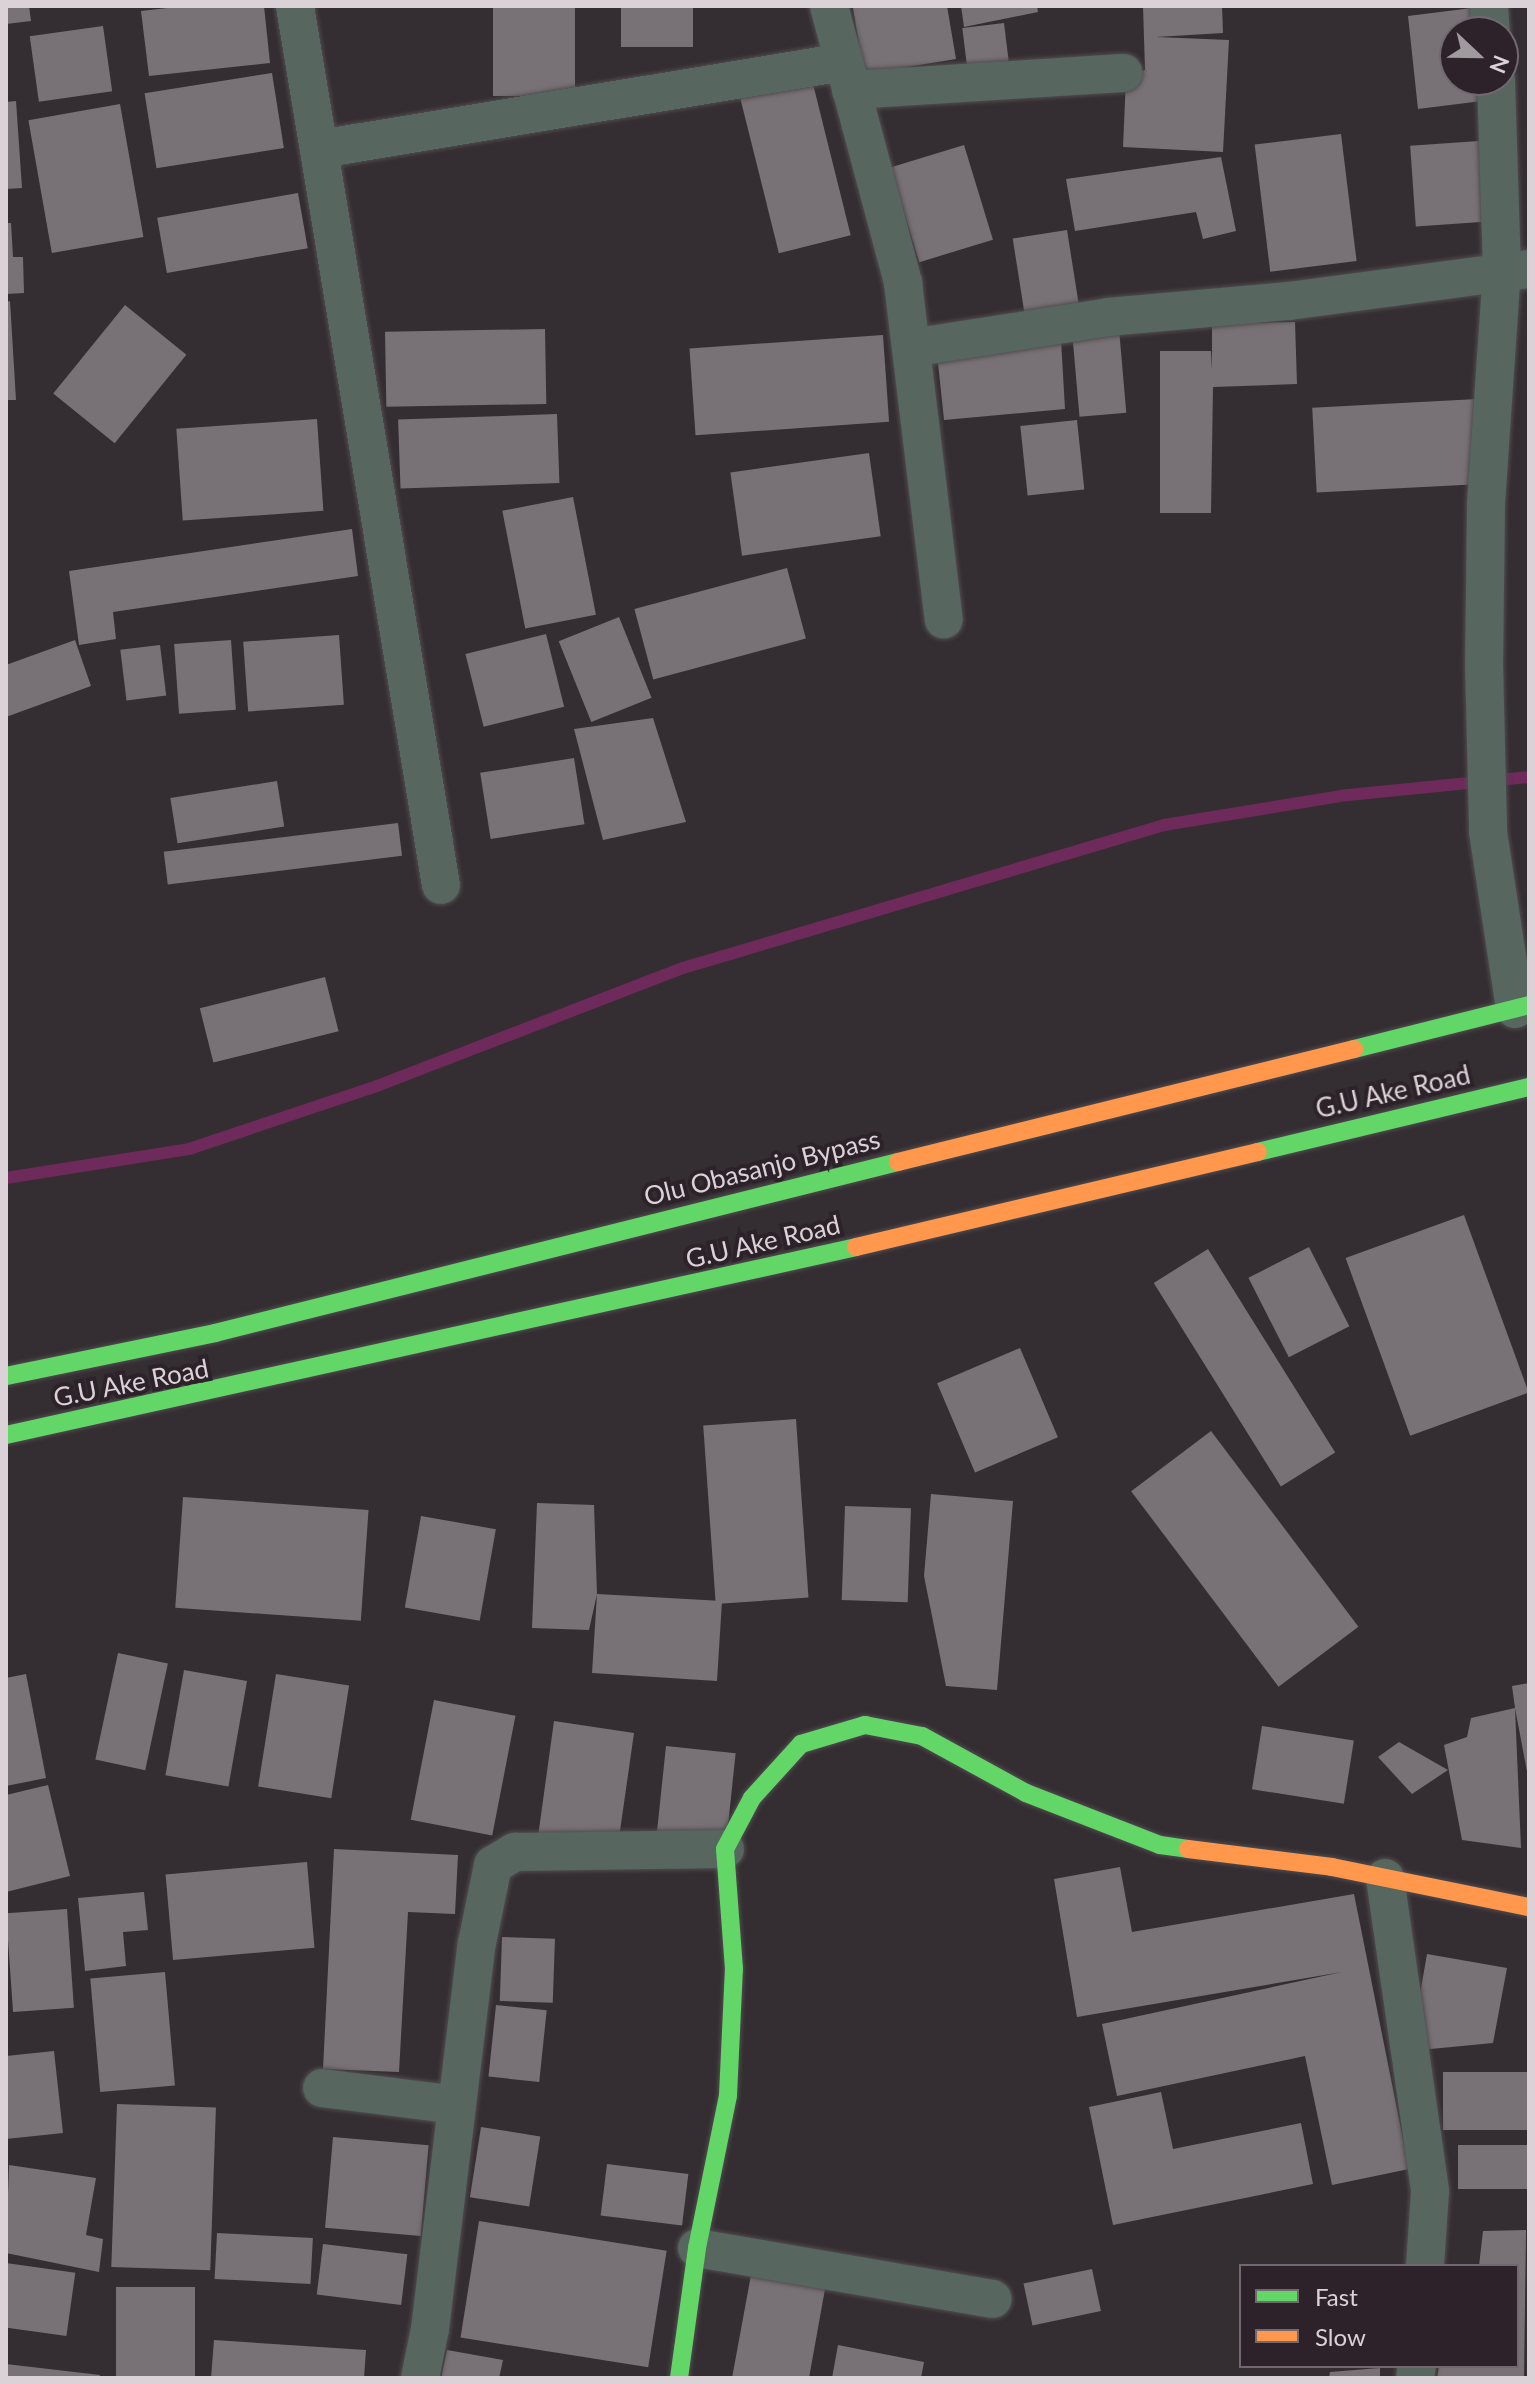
<!DOCTYPE html>
<html>
<head>
<meta charset="utf-8">
<style>
  body { margin:0 }
  #map { position:relative; width:1535px; height:2384px; overflow:hidden; background:#342e32; font-family:Lato,sans-serif }
  div>[style] { position:absolute }
  [style*='--x'] { left:calc(var(--x)*1px); top:calc(var(--y)*1px); width:calc(var(--w)*1px); rotate:calc(var(--a)*1deg) }
  .stream>* { height:12px; margin:-6px; padding:0 6px; transform-origin:6px; border-radius:6px; background:#6d2a5b }
  .building>* { inset:0; background:#787276; transform-origin:0 0 }
  .roads { filter:drop-shadow(0 0 2px #514c50) drop-shadow(0 0 2px #514c50) }
  .street>* { height:38px; margin:-19px; padding:0 19px; transform-origin:19px; border-radius:19px; background:#57665e }
  .fast>* { height:18px; margin:-9px; padding:0 9px; transform-origin:9px; border-radius:9px; background:#63d668 }
  .slow>* { height:18px; margin:-9px; padding:0 9px; transform-origin:9px; border-radius:9px; background:#ff974d }
  span { translate:-50% -50%; white-space:nowrap; text-align:center; line-height:1.15; -webkit-text-stroke:8px #2d2229; paint-order:stroke }
  .street-label { font-size:26px; color:#dad2d7 }
  .frame { position:absolute; inset:0; border:8px solid #dad2d7; pointer-events:none }
  .legend { position:absolute; left:1239px; top:2264px; width:280px; height:104px; box-sizing:border-box; background:#2d2229; border:2px solid #72686f; margin:0; padding:10px 14px; list-style:none; font-size:24px; color:#dad2d7 }
  .legend li { display:flex; align-items:center; gap:16px; height:40px }
  .legend b { width:40px; border:2px solid #72686f }
  .north { position:absolute; left:1439px; top:16px; width:80px; height:80px; box-sizing:border-box; background:#2d2229; border:2px solid #72686f; border-radius:50%; rotate:112deg; font-size:22px; font-weight:700; line-height:32px; text-align:center; color:#dad2d7 }
  .north::after { content:''; display:block; margin:auto; width:28px; height:36px; background:#a0999d; clip-path:polygon(50% 0,100% 100%,50% 72%,0 100%) }
</style>
</head>
<body>
<div id="map">
  <div class="stream">
    <i style="--x:6;--y:1178;--w:185;--a:-9"></i>
    <i style="--x:189;--y:1149;--w:198;--a:-18.5"></i>
    <i style="--x:377;--y:1086;--w:328;--a:-21.1"></i>
    <i style="--x:683;--y:968;--w:502;--a:-16.56"></i>
    <i style="--x:1164;--y:825;--w:186;--a:-9.3"></i>
    <i style="--x:1348;--y:795;--w:182;--a:-5.7"></i>
  </div>
  <div class="building">
    <i style="clip-path:polygon(6px 6px,29px 6px,31px 21px,6px 24px)"></i>
    <i style="clip-path:polygon(185px 6px,264px 6px,270px 63px,149px 76px,141px 11px)"></i>
    <i style="left:493px;top:6px;width:82px;height:90px"></i>
    <i style="left:621px;top:6px;width:72px;height:41px"></i>
    <i style="clip-path:polygon(866px 6px,947px 6px,956px 59px,864px 74px,853px 8px)"></i>
    <i style="clip-path:polygon(961px 6px,1037px 6px,1038px 12px,964px 27px)"></i>
    <i style="clip-path:polygon(1143px 6px,1222px 6px,1223px 33px,1156px 37px,1229px 40px,1223px 152px,1123px 147px,1126px 78px,1145px 70px)"></i>
    <i style="clip-path:polygon(1472px 8px,1475px 32px,1455px 32px,1455px 80px,1480px 80px,1482px 101px,1418px 109px,1408px 16px)"></i>
    <i style="left:1004px;top:23px;width:38px;height:42px;rotate:83deg"></i>
    <i style="left:103px;top:26px;width:66px;height:74px;rotate:82deg"></i>
    <i style="left:272px;top:73px;width:76px;height:129px;rotate:81deg"></i>
    <i style="left:812px;top:80px;width:160px;height:74px;rotate:76deg"></i>
    <i style="clip-path:polygon(16px 101px,22px 188px,6px 189px,6px 102px)"></i>
    <i style="left:120px;top:104px;width:135px;height:93px;rotate:80deg"></i>
    <i style="left:1341px;top:134px;width:128px;height:87px;rotate:83deg"></i>
    <i style="left:1479px;top:141px;width:81px;height:69px;rotate:86deg"></i>
    <i style="left:964px;top:145px;width:99px;height:77px;rotate:73deg"></i>
    <i style="clip-path:polygon(1221px 157px,1236px 231px,1203px 239px,1196px 212px,1075px 231px,1066px 179px)"></i>
    <i style="left:298px;top:193px;width:56px;height:143px;rotate:80deg"></i>
    <i style="clip-path:polygon(6px 223px,11px 223px,13px 257px,23px 257px,24px 293px,6px 294px)"></i>
    <i style="left:1067px;top:230px;width:79px;height:55px;rotate:81deg"></i>
    <i style="clip-path:polygon(10px 301px,16px 400px,6px 400px,6px 302px)"></i>
    <i style="left:125px;top:305px;width:79px;height:114px;rotate:39deg"></i>
    <i style="clip-path:polygon(1295px 322px,1297px 384px,1213px 387px,1211px 513px,1160px 513px,1160px 351px,1211px 351px,1212px 370px,1212px 324px)"></i>
    <i style="left:545px;top:329px;width:75px;height:160px;rotate:89deg"></i>
    <i style="left:1119px;top:329px;width:84px;height:47px;rotate:85deg"></i>
    <i style="left:883px;top:335px;width:87px;height:194px;rotate:86deg"></i>
    <i style="clip-path:polygon(1061px 340px,1065px 409px,944px 420px,938px 363px)"></i>
    <i style="left:1477px;top:399px;width:85px;height:165px;rotate:87deg"></i>
    <i style="left:557px;top:414px;width:69px;height:159px;rotate:88deg"></i>
    <i style="left:317px;top:419px;width:92px;height:141px;rotate:86deg"></i>
    <i style="left:1077px;top:420px;width:70px;height:57px;rotate:84deg"></i>
    <i style="left:869px;top:453px;width:84px;height:140px;rotate:82deg"></i>
    <i style="left:573px;top:497px;width:120px;height:72px;rotate:79deg"></i>
    <i style="clip-path:polygon(352px 529px,358px 576px,113px 612px,116px 639px,79px 645px,69px 571px)"></i>
    <i style="left:787px;top:568px;width:73px;height:158px;rotate:75deg"></i>
    <i style="left:619px;top:617px;width:87px;height:65px;rotate:68deg"></i>
    <i style="left:546px;top:634px;width:75px;height:83px;rotate:76deg"></i>
    <i style="left:339px;top:635px;width:70px;height:96px;rotate:86deg"></i>
    <i style="clip-path:polygon(75px 640px,91px 686px,6px 717px,6px 665px)"></i>
    <i style="left:231px;top:640px;width:70px;height:57px;rotate:86deg"></i>
    <i style="left:160px;top:645px;width:51px;height:40px;rotate:83deg"></i>
    <i style="clip-path:polygon(653px 718px,686px 822px,603px 840px,574px 729px)"></i>
    <i style="left:574px;top:758px;width:67px;height:95px;rotate:81deg"></i>
    <i style="left:277px;top:781px;width:46px;height:108px;rotate:81deg"></i>
    <i style="left:398px;top:823px;width:33px;height:236px;rotate:83deg"></i>
    <i style="left:325px;top:977px;width:56px;height:129px;rotate:76deg"></i>
    <i style="left:1464px;top:1215px;width:189px;height:126px;rotate:70deg"></i>
    <i style="left:1309px;top:1247px;width:89px;height:68px;rotate:63deg"></i>
    <i style="left:1208px;top:1249px;width:240px;height:64px;rotate:58deg"></i>
    <i style="left:1020px;top:1348px;width:97px;height:90px;rotate:67deg"></i>
    <i style="left:796px;top:1419px;width:179px;height:93px;rotate:86deg"></i>
    <i style="left:1211px;top:1431px;width:245px;height:100px;rotate:53deg"></i>
    <i style="clip-path:polygon(931px 1494px,1013px 1501px,997px 1690px,946px 1686px,924px 1576px)"></i>
    <i style="left:183px;top:1497px;width:186px;height:111px;rotate:4deg"></i>
    <i style="clip-path:polygon(537px 1503px,594px 1505px,597px 1594px,722px 1601px,717px 1681px,592px 1673px,597px 1594px,589px 1630px,532px 1628px)"></i>
    <i style="left:845px;top:1506px;width:66px;height:94px;rotate:2deg"></i>
    <i style="left:421px;top:1516px;width:76px;height:93px;rotate:10deg"></i>
    <i style="left:118px;top:1653px;width:51px;height:109px;rotate:12deg"></i>
    <i style="left:184px;top:1670px;width:64px;height:107px;rotate:10deg"></i>
    <i style="clip-path:polygon(26px 1674px,46px 1778px,6px 1786px,6px 1678px)"></i>
    <i style="left:276px;top:1674px;width:74px;height:114px;rotate:9deg"></i>
    <i style="clip-path:polygon(1529px 1683px,1529px 1782px,1515px 1708px,1521px 1848px,1462px 1840px,1444px 1745px,1467px 1737px,1471px 1718px,1515px 1708px,1512px 1686px)"></i>
    <i style="left:434px;top:1700px;width:83px;height:122px;rotate:11deg"></i>
    <i style="clip-path:polygon(554px 1721px,634px 1733px,619px 1838px,536px 1851px)"></i>
    <i style="left:1262px;top:1726px;width:93px;height:64px;rotate:9deg"></i>
    <i style="clip-path:polygon(1399px 1742px,1448px 1770px,1412px 1794px,1378px 1757px)"></i>
    <i style="left:666px;top:1746px;width:70px;height:96px;rotate:6deg"></i>
    <i style="clip-path:polygon(48px 1785px,70px 1876px,6px 1892px,6px 1795px)"></i>
    <i style="clip-path:polygon(334px 1849px,458px 1855px,455px 1914px,408px 1912px,399px 2072px,323px 2069px)"></i>
    <i style="left:307px;top:1862px;width:86px;height:142px;rotate:85deg"></i>
    <i style="clip-path:polygon(1120px 1867px,1132px 1932px,1354px 1894px,1409px 2169px,1332px 2185px,1305px 2056px,1117px 2096px,1102px 2024px,1342px 1972px,1077px 2017px,1054px 1879px)"></i>
    <i style="clip-path:polygon(144px 1892px,148px 1930px,123px 1932px,126px 1966px,85px 1971px,78px 1898px)"></i>
    <i style="left:67px;top:1909px;width:99px;height:61px;rotate:86deg"></i>
    <i style="left:502px;top:1937px;width:53px;height:64px;rotate:2deg"></i>
    <i style="clip-path:polygon(1427px 1954px,1507px 1968px,1493px 2043px,1410px 2051px)"></i>
    <i style="left:165px;top:1972px;width:114px;height:75px;rotate:85deg"></i>
    <i style="left:496px;top:2005px;width:51px;height:72px;rotate:6deg"></i>
    <i style="clip-path:polygon(54px 2051px,63px 2133px,6px 2139px,6px 2056px)"></i>
    <i style="left:1529px;top:2072px;width:58px;height:86px;rotate:90deg"></i>
    <i style="clip-path:polygon(1161px 2092px,1173px 2149px,1301px 2123px,1313px 2184px,1113px 2225px,1089px 2107px)"></i>
    <i style="left:117px;top:2104px;width:99px;height:163px;rotate:2deg"></i>
    <i style="left:481px;top:2127px;width:60px;height:71px;rotate:9deg"></i>
    <i style="left:333px;top:2137px;width:96px;height:91px;rotate:5deg"></i>
    <i style="left:1458px;top:2145px;width:71px;height:44px"></i>
    <i style="left:607px;top:2164px;width:82px;height:52px;rotate:7deg"></i>
    <i style="clip-path:polygon(9px 2165px,96px 2178px,86px 2235px,103px 2239px,99px 2272px,6px 2253px)"></i>
    <i style="left:479px;top:2221px;width:190px;height:118px;rotate:9deg"></i>
    <i style="clip-path:polygon(1526px 2230px,1524px 2378px,1437px 2378px,1439px 2366px,1517px 2366px,1517px 2266px,1479px 2266px,1483px 2231px)"></i>
    <i style="left:217px;top:2233px;width:96px;height:46px;rotate:3deg"></i>
    <i style="left:323px;top:2244px;width:85px;height:51px;rotate:7deg"></i>
    <i style="left:6px;top:2263px;width:70px;height:64px;rotate:8deg"></i>
    <i style="left:1092px;top:2269px;width:43px;height:70px;rotate:78deg"></i>
    <i style="clip-path:polygon(751px 2275px,825px 2289px,809px 2378px,732px 2378px)"></i>
    <i style="left:116px;top:2287px;width:79px;height:91px"></i>
    <i style="clip-path:polygon(214px 2340px,366px 2350px,364px 2378px,211px 2378px)"></i>
    <i style="clip-path:polygon(838px 2345px,924px 2362px,921px 2378px,832px 2378px)"></i>
    <i style="clip-path:polygon(447px 2350px,503px 2360px,499px 2378px,441px 2378px)"></i>
    <i style="clip-path:polygon(6px 2364px,100px 2375px,99px 2378px,6px 2378px)"></i>
    <i style="clip-path:polygon(1380px 2368px,1380px 2378px,1329px 2378px,1330px 2372px)"></i>
  </div>
  <div class="roads">
    <div class="street">
      <i style="--x:295;--y:6;--w:891;--a:80.57"></i>
      <i style="--x:829;--y:6;--w:287;--a:75"></i>
      <i style="--x:903;--y:283;--w:339;--a:83.1"></i>
      <i style="--x:1489;--y:6;--w:26;--a:86"></i>
      <i style="--x:1496;--y:80;--w:189;--a:88.2"></i>
      <i style="--x:1502;--y:269;--w:238;--a:93.9"></i>
      <i style="--x:1486;--y:506;--w:157;--a:90.7"></i>
      <i style="--x:1484;--y:663;--w:169;--a:88.6"></i>
      <i style="--x:1488;--y:832;--w:179;--a:81.3"></i>
      <i style="--x:851;--y:90;--w:273;--a:-3.6"></i>
      <i style="--x:320;--y:149;--w:531;--a:-9.43"></i>
      <i style="--x:911;--y:348;--w:199;--a:-8.9"></i>
      <i style="--x:1108;--y:317;--w:182;--a:-5.1"></i>
      <i style="--x:1289;--y:301;--w:242;--a:-7.6"></i>
      <i style="--x:1385;--y:1878;--w:317;--a:81.8"></i>
      <i style="--x:1430;--y:2192;--w:74;--a:93.9"></i>
      <i style="--x:322;--y:2088;--w:136;--a:7.2"></i>
      <i style="--x:697;--y:2248;--w:300;--a:9.8"></i>
      <i style="--x:420;--y:2378;--w:50;--a:-78.5"></i>
      <i style="--x:430;--y:2329;--w:389;--a:-83.1"></i>
      <i style="--x:477;--y:1943;--w:80;--a:-78.4"></i>
      <i style="--x:493;--y:1865;--w:26;--a:-31"></i>
      <i style="--x:515;--y:1852;--w:210;--a:-0.8"></i>
      <i style="--x:1415;--y:2378;--w:12;--a:-81"></i>
    </div>
    <div class="fast">
      <i style="--x:1354;--y:1049;--w:180;--a:-14.1"></i>
      <i style="--x:1258;--y:1152;--w:279;--a:-13.5"></i>
      <i style="--x:6;--y:1376;--w:213;--a:-11.6"></i>
      <i style="--x:215;--y:1333;--w:704;--a:-14.06"></i>
      <i style="--x:6;--y:1435;--w:871;--a:-12.47"></i>
      <i style="--x:679;--y:2378;--w:131;--a:-82.1"></i>
      <i style="--x:697;--y:2248;--w:156;--a:-78.5"></i>
      <i style="--x:728;--y:2095;--w:126;--a:-87.3"></i>
      <i style="--x:734;--y:1969;--w:120;--a:-94.3"></i>
      <i style="--x:725;--y:1849;--w:58;--a:-62.1"></i>
      <i style="--x:752;--y:1798;--w:73;--a:-47.8"></i>
      <i style="--x:801;--y:1744;--w:67;--a:-16.5"></i>
      <i style="--x:865;--y:1725;--w:58;--a:10.9"></i>
      <i style="--x:922;--y:1736;--w:119;--a:28.7"></i>
      <i style="--x:1026;--y:1793;--w:144;--a:21.2"></i>
      <i style="--x:1160;--y:1845;--w:28;--a:8"></i>
    </div>
    <div class="slow">
      <i style="--x:898;--y:1162;--w:470;--a:-13.9"></i>
      <i style="--x:856;--y:1247;--w:413;--a:-13.3"></i>
      <i style="--x:1188;--y:1849;--w:145;--a:7.1"></i>
      <i style="--x:1332;--y:1867;--w:201;--a:11.5"></i>
    </div>
  </div>
  <div class="street-label">
    <span style="left:1393px;top:1092px;rotate:-13deg">G.U Ake Road</span>
    <span style="left:762px;top:1168px;rotate:-14deg">Olu Obasanjo Bypass</span>
    <span style="left:763px;top:1242px;rotate:-13deg">G.U Ake Road</span>
    <span style="left:131px;top:1383px;rotate:-11deg">G.U Ake Road</span>
  </div>
  <div class="frame"></div>
  <ul class="legend">
  <li><b style="height:10px;background:#63d668"></b>Fast</li>
  <li><b style="height:10px;background:#ff974d"></b>Slow</li>
  </ul>
  <div class="north">N</div>
</div>
</body>
</html>
